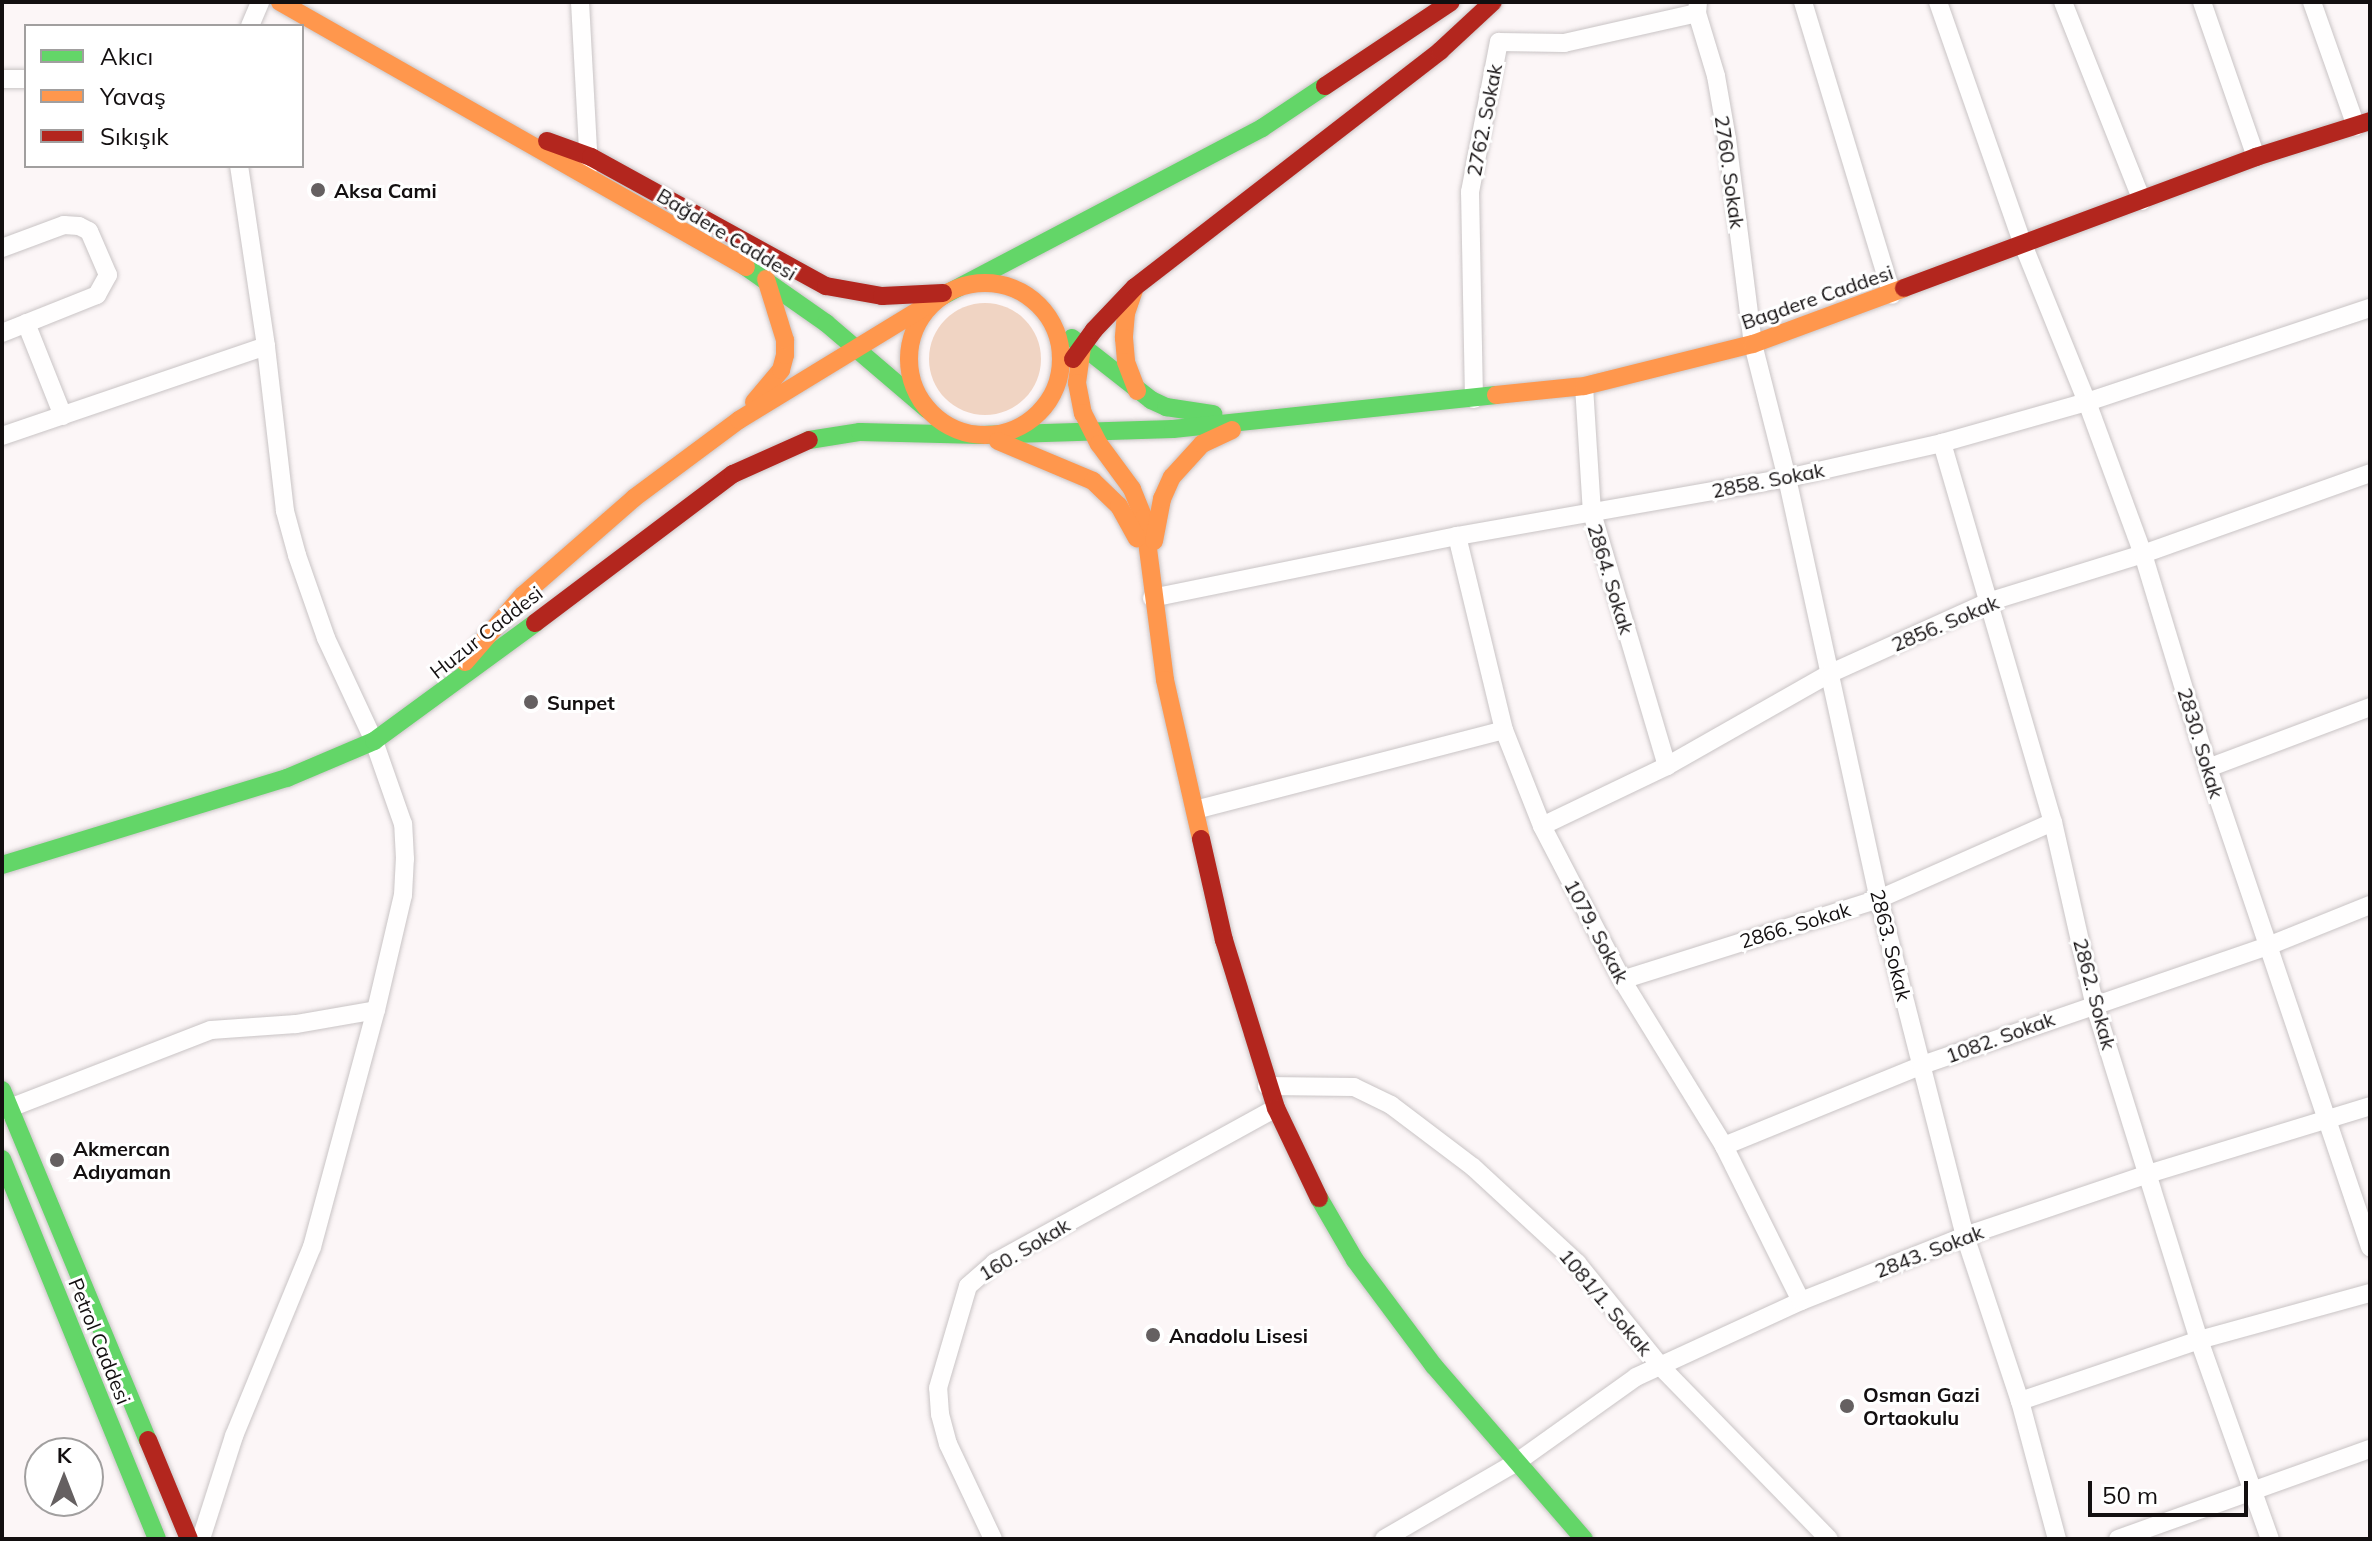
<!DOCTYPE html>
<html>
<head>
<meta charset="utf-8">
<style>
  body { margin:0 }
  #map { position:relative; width:2372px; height:1541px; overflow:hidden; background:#fcf6f7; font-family:Mulish,sans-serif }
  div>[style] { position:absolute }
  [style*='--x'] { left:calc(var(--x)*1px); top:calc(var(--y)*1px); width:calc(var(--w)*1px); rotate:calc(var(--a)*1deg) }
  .green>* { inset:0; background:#f0d4c3 }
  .round { border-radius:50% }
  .roads { filter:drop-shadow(0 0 2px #c9c4c5) drop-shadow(0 0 2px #c9c4c5) }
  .street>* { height:18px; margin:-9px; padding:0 9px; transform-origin:9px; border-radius:9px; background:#fffefe }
  .fast>* { height:18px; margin:-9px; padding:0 9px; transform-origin:9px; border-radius:9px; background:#63d668 }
  .slow>* { height:18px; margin:-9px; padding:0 9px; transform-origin:9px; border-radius:9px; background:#ff974d }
  .slow>.ring { margin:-9px; padding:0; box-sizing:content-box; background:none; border:18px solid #ff974d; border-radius:50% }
  .jam>* { height:18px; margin:-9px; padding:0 9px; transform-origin:9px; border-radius:9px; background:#b3261e }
  .dots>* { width:22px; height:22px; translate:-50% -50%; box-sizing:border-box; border:4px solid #fff; border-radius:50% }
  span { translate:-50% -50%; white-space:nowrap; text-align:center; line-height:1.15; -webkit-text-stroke:6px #fff; paint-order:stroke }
  .street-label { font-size:20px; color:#130f10 }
  .poi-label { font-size:20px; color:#130f10; font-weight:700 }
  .left { translate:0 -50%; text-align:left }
  .frame { position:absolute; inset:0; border:4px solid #130f10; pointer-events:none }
  .legend { position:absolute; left:24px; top:24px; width:280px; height:144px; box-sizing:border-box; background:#fff; border:2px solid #a19f9f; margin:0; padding:10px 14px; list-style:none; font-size:24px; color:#130f10 }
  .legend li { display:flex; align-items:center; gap:16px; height:40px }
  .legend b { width:40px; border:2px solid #a19f9f }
  .north { position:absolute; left:24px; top:1437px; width:80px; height:80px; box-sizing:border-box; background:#fff; border:2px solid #a19f9f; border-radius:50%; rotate:0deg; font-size:22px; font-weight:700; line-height:32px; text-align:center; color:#130f10 }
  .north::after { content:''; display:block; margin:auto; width:28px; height:36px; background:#656061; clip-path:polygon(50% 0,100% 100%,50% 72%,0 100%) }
  .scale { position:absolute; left:2088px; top:1481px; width:160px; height:36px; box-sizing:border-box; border:4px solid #130f10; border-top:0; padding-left:10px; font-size:24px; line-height:28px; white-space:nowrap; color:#130f10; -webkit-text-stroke:6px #fff; paint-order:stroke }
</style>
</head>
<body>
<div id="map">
  <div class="green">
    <i class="round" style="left:929px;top:303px;width:112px;height:112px"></i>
  </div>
  <div class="roads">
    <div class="street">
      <i style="--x:580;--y:2;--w:165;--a:86.9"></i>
      <i style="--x:1698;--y:2;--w:11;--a:95"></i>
      <i style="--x:1697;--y:13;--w:66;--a:73.2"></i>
      <i style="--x:1716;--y:76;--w:64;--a:80.1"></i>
      <i style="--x:1727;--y:139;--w:207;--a:82.8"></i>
      <i style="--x:1753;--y:344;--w:138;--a:75.8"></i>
      <i style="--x:1787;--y:478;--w:431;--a:77.7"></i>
      <i style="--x:1879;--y:899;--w:348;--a:75.7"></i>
      <i style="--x:1965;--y:1236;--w:174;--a:71.6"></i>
      <i style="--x:2020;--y:1401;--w:143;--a:75"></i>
      <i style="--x:1803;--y:2;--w:306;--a:73.1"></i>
      <i style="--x:1938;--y:2;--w:254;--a:70.7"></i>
      <i style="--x:2022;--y:242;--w:173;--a:67.9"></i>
      <i style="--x:2087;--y:402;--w:162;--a:69.8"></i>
      <i style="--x:2143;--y:554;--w:224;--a:73.1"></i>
      <i style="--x:2208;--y:768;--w:506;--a:71.31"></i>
      <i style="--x:2063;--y:2;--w:214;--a:68.3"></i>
      <i style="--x:2202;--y:2;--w:164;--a:70.8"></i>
      <i style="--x:2312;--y:2;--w:132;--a:70.5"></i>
      <i style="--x:250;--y:26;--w:26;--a:-67"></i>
      <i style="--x:2;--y:79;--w:24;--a:0"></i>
      <i style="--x:2;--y:248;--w:66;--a:-20.4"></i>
      <i style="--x:64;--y:225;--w:15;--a:4"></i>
      <i style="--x:79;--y:226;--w:11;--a:27"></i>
      <i style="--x:89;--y:231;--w:48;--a:66.6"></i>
      <i style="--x:108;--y:275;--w:23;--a:119"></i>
      <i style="--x:97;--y:295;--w:102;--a:158.2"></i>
      <i style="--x:26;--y:323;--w:100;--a:68.3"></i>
      <i style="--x:1584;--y:386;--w:127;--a:86.4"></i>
      <i style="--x:1592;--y:513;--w:264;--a:73.5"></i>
      <i style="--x:1474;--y:399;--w:207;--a:-91.1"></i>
      <i style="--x:1470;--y:192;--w:153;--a:-79.1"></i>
      <i style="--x:1499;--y:42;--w:65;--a:0.9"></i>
      <i style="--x:1564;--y:43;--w:136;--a:-12.7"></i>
      <i style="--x:2;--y:436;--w:279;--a:-18.8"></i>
      <i style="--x:1942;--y:443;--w:395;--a:73.7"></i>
      <i style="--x:2053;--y:822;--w:186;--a:77.2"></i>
      <i style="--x:2094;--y:1003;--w:353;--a:72.7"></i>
      <i style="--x:2199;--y:1340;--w:211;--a:70.4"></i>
      <i style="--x:1457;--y:536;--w:200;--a:76.4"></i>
      <i style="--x:1504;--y:730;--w:103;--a:68.4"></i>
      <i style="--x:1542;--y:826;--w:174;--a:62.5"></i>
      <i style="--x:1622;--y:980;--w:195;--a:58.4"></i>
      <i style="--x:1724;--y:1146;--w:173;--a:63.6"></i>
      <i style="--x:1152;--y:598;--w:311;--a:-11.5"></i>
      <i style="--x:1457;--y:536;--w:335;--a:-10"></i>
      <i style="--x:1787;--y:478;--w:159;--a:-12.7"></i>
      <i style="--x:1942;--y:443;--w:151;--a:-15.8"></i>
      <i style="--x:2087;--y:402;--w:298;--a:-18.4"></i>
      <i style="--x:2208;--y:768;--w:173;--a:-20.6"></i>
      <i style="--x:1195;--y:810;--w:319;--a:-14.5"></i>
      <i style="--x:1542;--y:826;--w:139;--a:-25.6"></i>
      <i style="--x:1667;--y:766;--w:189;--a:-29.6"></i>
      <i style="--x:1831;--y:673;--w:172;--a:-24.3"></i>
      <i style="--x:1988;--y:602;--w:162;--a:-17.2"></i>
      <i style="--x:2143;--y:554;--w:241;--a:-19.6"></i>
      <i style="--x:1622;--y:980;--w:269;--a:-17.5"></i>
      <i style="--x:1879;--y:899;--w:190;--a:-23.9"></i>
      <i style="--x:1267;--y:1086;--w:87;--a:0.7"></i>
      <i style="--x:1354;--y:1087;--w:41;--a:25.9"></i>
      <i style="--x:1391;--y:1105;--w:103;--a:37.1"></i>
      <i style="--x:1473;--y:1167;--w:142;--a:42.7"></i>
      <i style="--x:1577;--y:1263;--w:135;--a:51"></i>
      <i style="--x:1662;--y:1368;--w:239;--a:45.7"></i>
      <i style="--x:2;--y:1111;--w:224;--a:-21.2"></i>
      <i style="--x:211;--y:1030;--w:85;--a:-4"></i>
      <i style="--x:296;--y:1024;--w:81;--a:-9.9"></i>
      <i style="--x:1724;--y:1146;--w:214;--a:-22.2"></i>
      <i style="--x:1922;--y:1065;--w:366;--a:-19"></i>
      <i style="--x:2268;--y:946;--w:110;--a:-21.9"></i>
      <i style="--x:2020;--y:1401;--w:189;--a:-18.8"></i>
      <i style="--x:2199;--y:1340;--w:177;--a:-15.4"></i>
      <i style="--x:201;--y:1539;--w:108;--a:-72.2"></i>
      <i style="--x:234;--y:1436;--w:204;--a:-67.6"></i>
      <i style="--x:312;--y:1247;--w:245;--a:-74.9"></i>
      <i style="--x:376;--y:1010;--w:118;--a:-76.8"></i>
      <i style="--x:403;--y:895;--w:36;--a:-87"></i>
      <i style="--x:405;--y:859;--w:35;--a:-93"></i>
      <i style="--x:403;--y:824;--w:88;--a:-109.3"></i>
      <i style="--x:374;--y:741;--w:114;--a:-115"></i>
      <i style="--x:326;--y:638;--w:88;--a:-109.3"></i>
      <i style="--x:297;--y:555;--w:46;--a:-105.3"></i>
      <i style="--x:285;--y:511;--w:166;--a:-96.6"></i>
      <i style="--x:266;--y:346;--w:182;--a:-98.5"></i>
      <i style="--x:993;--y:1539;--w:105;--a:-115.3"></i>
      <i style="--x:948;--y:1444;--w:31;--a:-105"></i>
      <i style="--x:940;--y:1414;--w:26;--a:-94"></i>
      <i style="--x:938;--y:1388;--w:106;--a:-73.6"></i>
      <i style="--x:968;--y:1286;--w:35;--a:-41"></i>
      <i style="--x:994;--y:1263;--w:322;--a:-28.8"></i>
      <i style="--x:1384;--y:1539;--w:154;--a:-30.1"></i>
      <i style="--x:1517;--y:1462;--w:146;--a:-35.5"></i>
      <i style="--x:1636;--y:1377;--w:182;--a:-24.7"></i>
      <i style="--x:1801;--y:1301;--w:176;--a:-21.6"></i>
      <i style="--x:1965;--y:1236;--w:193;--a:-18.7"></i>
      <i style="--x:2148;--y:1174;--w:232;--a:-17"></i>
      <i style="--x:2118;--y:1539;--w:268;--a:-19.7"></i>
    </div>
    <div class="fast">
      <i style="--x:746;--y:267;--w:98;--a:35"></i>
      <i style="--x:826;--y:323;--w:134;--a:40.5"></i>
      <i style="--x:944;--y:295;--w:359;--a:-27.7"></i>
      <i style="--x:1262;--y:128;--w:76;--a:-33.7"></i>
      <i style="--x:1072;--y:338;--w:100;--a:38.1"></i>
      <i style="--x:1151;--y:400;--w:17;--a:25"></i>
      <i style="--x:1166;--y:407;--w:48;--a:8.5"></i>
      <i style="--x:809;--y:440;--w:52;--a:-8.9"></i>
      <i style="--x:860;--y:432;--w:121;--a:1.4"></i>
      <i style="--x:981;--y:435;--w:192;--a:-1.8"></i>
      <i style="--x:1173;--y:429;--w:325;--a:-6"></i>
      <i style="--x:2;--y:865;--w:298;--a:-17"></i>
      <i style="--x:287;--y:778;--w:95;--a:-23"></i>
      <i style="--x:374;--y:741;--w:200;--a:-36.2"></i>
      <i style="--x:2;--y:1090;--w:379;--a:67.4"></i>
      <i style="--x:2;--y:1159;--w:410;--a:67.8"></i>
      <i style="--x:1319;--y:1198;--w:72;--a:59.9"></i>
      <i style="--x:1355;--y:1260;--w:132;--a:53.3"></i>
      <i style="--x:1434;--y:1366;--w:229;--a:49.1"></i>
    </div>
    <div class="slow">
      <i style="--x:280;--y:2;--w:536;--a:29.63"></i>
      <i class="ring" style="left:909px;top:283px;width:134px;height:134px"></i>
      <i style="--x:1134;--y:290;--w:24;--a:109"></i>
      <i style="--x:1126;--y:313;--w:25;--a:95"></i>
      <i style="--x:1124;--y:338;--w:24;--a:85"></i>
      <i style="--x:1126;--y:362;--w:31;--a:69"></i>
      <i style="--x:1082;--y:347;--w:36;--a:98"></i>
      <i style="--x:1077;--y:383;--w:31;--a:79"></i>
      <i style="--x:1083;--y:413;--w:35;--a:63"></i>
      <i style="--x:1099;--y:444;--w:56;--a:53.7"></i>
      <i style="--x:1132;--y:489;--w:31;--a:68"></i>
      <i style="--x:1144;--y:518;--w:163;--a:82.6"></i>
      <i style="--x:1165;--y:680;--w:163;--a:77.2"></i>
      <i style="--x:1496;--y:395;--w:88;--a:-5.8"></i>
      <i style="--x:1584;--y:386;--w:174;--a:-14"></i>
      <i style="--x:1753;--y:344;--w:161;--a:-20.3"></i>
      <i style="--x:754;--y:402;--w:42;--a:-49.8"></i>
      <i style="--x:781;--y:370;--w:16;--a:-75"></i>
      <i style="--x:785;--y:355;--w:15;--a:-90"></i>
      <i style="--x:785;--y:340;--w:64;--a:-107.3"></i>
      <i style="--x:998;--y:441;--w:103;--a:22.8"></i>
      <i style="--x:1093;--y:481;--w:36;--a:44"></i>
      <i style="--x:1119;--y:506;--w:37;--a:61"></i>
      <i style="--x:1154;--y:541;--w:43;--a:-79.2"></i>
      <i style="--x:1162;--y:499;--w:24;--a:-66"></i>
      <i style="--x:1172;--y:477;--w:45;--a:-47.7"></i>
      <i style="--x:1202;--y:444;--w:33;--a:-25"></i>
      <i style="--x:465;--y:662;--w:89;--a:-49.1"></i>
      <i style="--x:523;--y:595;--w:147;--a:-41.1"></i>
      <i style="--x:634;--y:498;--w:131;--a:-36.6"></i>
      <i style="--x:739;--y:420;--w:240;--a:-31.4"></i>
    </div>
    <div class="jam">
      <i style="--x:1325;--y:86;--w:151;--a:-33.7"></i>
      <i style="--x:547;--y:141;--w:47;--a:20"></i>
      <i style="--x:591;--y:157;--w:268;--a:28.8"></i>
      <i style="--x:826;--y:286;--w:57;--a:10.1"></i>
      <i style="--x:882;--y:296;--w:61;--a:-2.8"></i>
      <i style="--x:1904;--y:288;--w:376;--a:-20.4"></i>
      <i style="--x:2256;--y:157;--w:120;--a:-17.5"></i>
      <i style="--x:1073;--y:359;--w:36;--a:-54"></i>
      <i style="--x:1094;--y:330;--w:59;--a:-46.4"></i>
      <i style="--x:1135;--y:287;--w:386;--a:-37.7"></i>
      <i style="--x:1440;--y:51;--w:72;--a:-42.8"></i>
      <i style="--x:535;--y:623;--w:248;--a:-37"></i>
      <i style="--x:733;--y:474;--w:83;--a:-24.1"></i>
      <i style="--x:1201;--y:839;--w:104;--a:77.2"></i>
      <i style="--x:1224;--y:940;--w:176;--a:72.8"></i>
      <i style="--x:1276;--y:1108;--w:100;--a:64.5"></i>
      <i style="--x:148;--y:1440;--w:107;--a:67.5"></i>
    </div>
  </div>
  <div class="dots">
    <i style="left:318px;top:190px;background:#656061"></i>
    <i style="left:531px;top:702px;background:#656061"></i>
    <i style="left:57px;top:1160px;background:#656061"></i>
    <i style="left:1153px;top:1335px;background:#656061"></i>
    <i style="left:1847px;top:1406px;background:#656061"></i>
  </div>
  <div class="street-label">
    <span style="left:1484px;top:120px;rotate:-79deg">2762. Sokak</span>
    <span style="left:1730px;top:172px;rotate:82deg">2760. Sokak</span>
    <span style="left:727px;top:234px;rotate:31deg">Bağdere Caddesi</span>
    <span style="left:1817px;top:297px;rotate:-19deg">Bagdere Caddesi</span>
    <span style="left:1768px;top:480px;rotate:-11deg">2858. Sokak</span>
    <span style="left:1611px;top:579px;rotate:73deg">2864. Sokak</span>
    <span style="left:1945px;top:623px;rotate:-23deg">2856. Sokak</span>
    <span style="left:486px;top:632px;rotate:-38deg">Huzur Caddesi</span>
    <span style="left:2201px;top:743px;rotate:73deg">2830. Sokak</span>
    <span style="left:1795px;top:925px;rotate:-17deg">2866. Sokak</span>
    <span style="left:1597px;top:931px;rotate:62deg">1079. Sokak</span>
    <span style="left:1891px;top:945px;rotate:76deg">2863. Sokak</span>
    <span style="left:2095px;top:994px;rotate:75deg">2862. Sokak</span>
    <span style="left:2000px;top:1037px;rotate:-20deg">1082. Sokak</span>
    <span style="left:1024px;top:1249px;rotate:-31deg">160. Sokak</span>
    <span style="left:1929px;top:1251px;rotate:-21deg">2843. Sokak</span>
    <span style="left:1606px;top:1302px;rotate:50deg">1081/1. Sokak</span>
    <span style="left:100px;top:1341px;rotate:68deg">Petrol Caddesi</span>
  </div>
  <div class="poi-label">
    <span class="left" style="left:334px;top:190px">Aksa Cami</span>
    <span class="left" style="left:547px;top:702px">Sunpet</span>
    <span class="left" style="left:73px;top:1160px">Akmercan<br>Adıyaman</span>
    <span class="left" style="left:1169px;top:1335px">Anadolu Lisesi</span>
    <span class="left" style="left:1863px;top:1406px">Osman Gazi<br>Ortaokulu</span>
  </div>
  <div class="frame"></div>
  <ul class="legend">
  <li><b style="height:10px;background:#63d668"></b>Akıcı</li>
  <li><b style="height:10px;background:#ff974d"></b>Yavaş</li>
  <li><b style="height:10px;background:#b3261e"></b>Sıkışık</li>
  </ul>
  <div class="north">K</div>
  <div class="scale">50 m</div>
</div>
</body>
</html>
